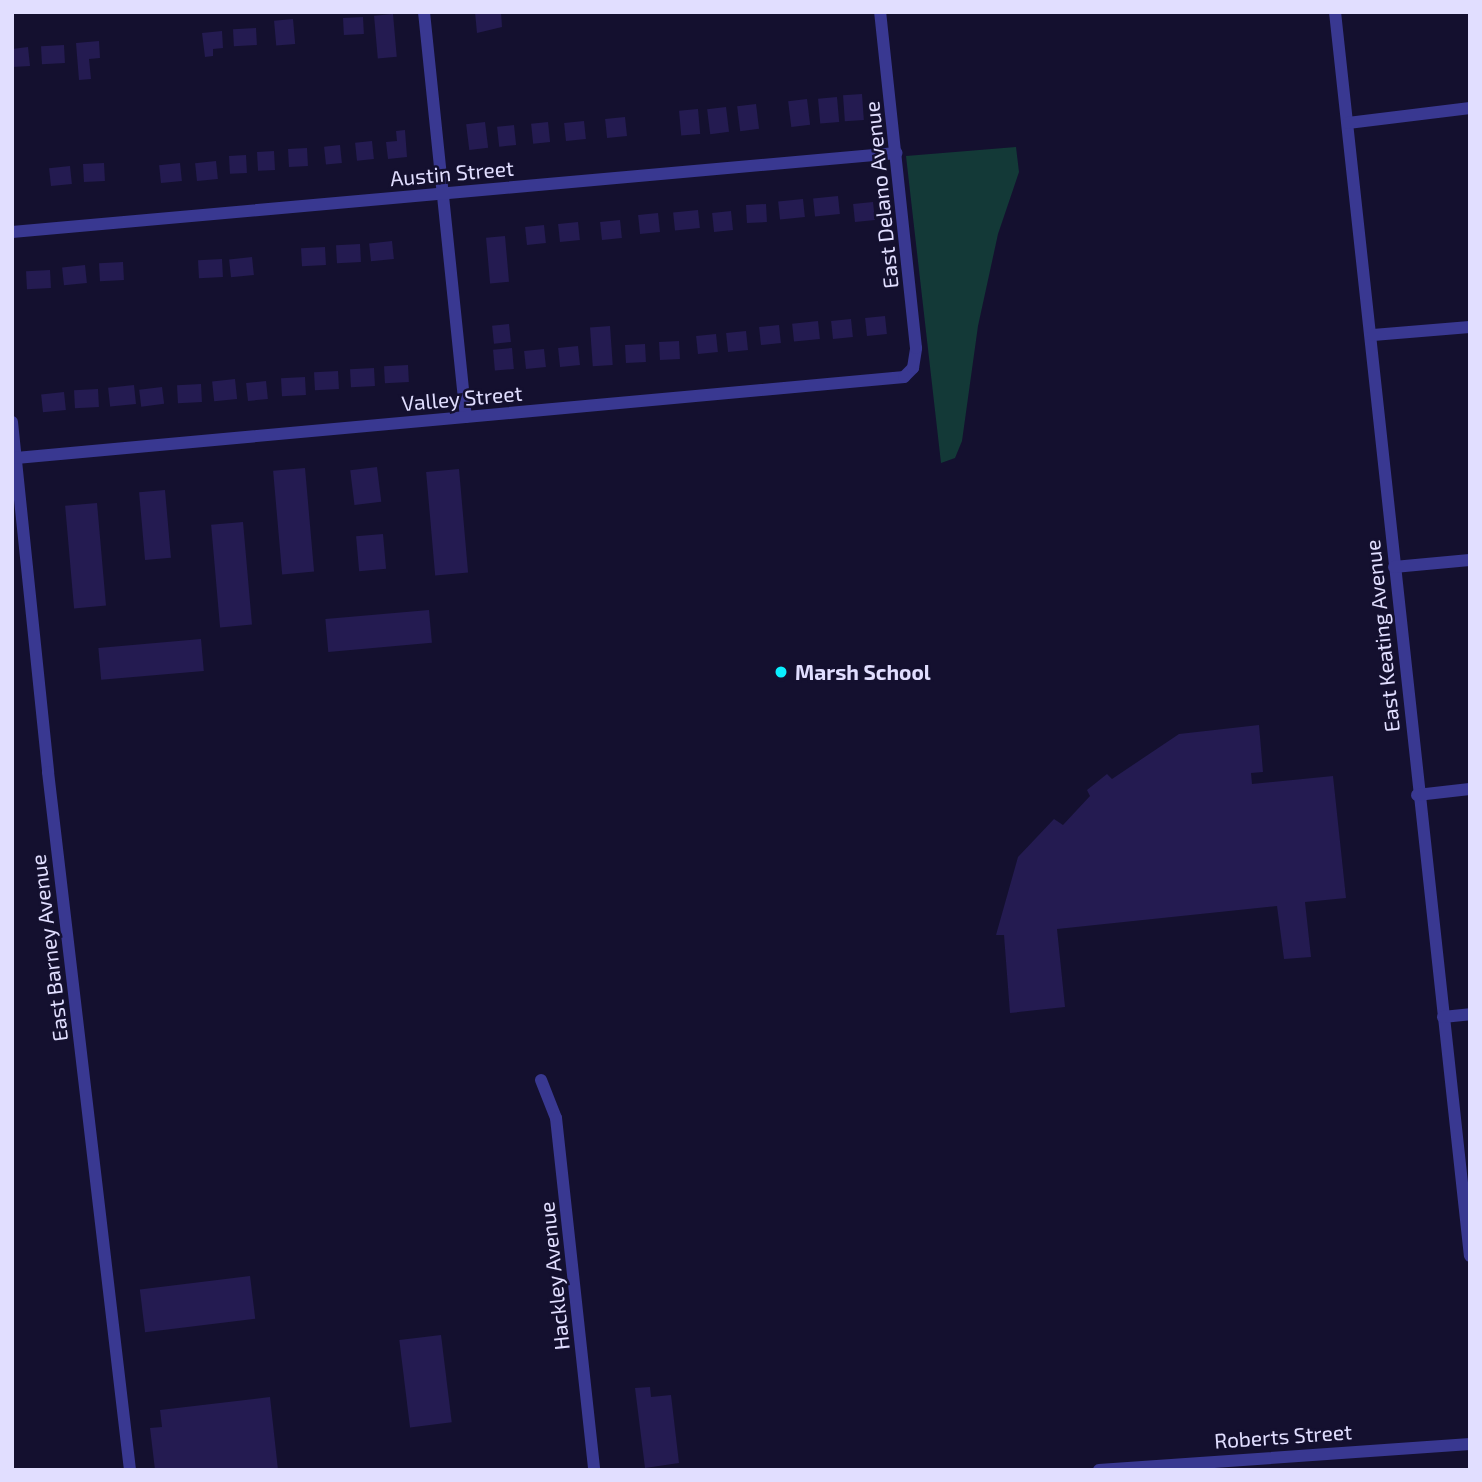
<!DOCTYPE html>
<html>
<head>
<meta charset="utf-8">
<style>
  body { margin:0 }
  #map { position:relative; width:1482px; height:1482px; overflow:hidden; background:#14102f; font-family:"Exo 2",sans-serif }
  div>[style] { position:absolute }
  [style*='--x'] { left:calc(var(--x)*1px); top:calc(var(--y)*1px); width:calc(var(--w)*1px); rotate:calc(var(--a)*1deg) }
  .green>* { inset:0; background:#133937 }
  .building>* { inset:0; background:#241b51; transform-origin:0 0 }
  .street>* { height:12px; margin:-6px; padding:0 6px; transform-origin:6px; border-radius:6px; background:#393891 }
  .dots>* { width:19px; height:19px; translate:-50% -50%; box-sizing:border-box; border:4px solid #14102f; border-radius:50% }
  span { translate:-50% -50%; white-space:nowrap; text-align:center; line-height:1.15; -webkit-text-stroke:5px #14102f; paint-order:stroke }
  .street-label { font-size:21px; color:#e1deff }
  .poi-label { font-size:21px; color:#e1deff; font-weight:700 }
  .left { translate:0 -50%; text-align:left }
  .frame { position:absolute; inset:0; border:14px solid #e1deff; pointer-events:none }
</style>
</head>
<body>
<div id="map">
  <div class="green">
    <i style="clip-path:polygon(1016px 147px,1019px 172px,998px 234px,978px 326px,962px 441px,955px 458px,941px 463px,906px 156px)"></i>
  </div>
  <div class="building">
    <i style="clip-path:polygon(475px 12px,501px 12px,502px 27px,477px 33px)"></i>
    <i style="left:393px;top:14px;width:43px;height:19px;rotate:85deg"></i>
    <i style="left:363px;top:17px;width:17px;height:20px;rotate:87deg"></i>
    <i style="left:293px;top:19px;width:25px;height:19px;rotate:85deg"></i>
    <i style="left:256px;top:28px;width:17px;height:23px;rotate:87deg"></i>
    <i style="clip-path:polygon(222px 31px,223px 48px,213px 49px,213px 56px,205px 57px,202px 33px)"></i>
    <i style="clip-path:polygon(99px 41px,100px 58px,89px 59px,91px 79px,79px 80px,76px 43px)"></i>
    <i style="left:64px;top:45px;width:18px;height:23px;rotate:87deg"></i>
    <i style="clip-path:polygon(28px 47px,30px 66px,12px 67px,12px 49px)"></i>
    <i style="left:862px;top:94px;width:26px;height:19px;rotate:86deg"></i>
    <i style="left:837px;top:97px;width:25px;height:19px;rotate:85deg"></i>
    <i style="left:807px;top:99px;width:26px;height:19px;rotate:83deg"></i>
    <i style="left:756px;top:104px;width:25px;height:19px;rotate:83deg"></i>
    <i style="left:726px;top:107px;width:25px;height:19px;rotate:83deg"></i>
    <i style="left:698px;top:109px;width:25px;height:19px;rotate:85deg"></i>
    <i style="left:625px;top:117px;width:19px;height:20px;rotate:84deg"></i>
    <i style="left:584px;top:121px;width:18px;height:20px;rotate:84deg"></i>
    <i style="left:485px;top:122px;width:26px;height:19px;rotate:83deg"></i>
    <i style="left:548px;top:122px;width:20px;height:17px;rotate:84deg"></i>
    <i style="left:514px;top:125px;width:20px;height:17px;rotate:84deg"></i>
    <i style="clip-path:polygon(405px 130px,407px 157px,388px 159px,386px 142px,397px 141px,396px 131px)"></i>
    <i style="left:372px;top:141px;width:18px;height:17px;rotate:84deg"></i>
    <i style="left:340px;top:145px;width:18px;height:16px;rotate:84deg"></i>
    <i style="left:307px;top:148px;width:18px;height:19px;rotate:87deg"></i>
    <i style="left:274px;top:151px;width:19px;height:17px;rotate:87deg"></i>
    <i style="left:246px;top:155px;width:18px;height:17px;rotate:87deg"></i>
    <i style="left:216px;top:161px;width:18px;height:21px;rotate:84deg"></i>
    <i style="left:104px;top:163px;width:18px;height:21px;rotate:87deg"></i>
    <i style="left:180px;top:163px;width:18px;height:21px;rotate:84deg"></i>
    <i style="left:70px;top:166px;width:18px;height:21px;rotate:84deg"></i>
    <i style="left:838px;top:196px;width:18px;height:25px;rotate:84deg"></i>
    <i style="left:803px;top:199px;width:18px;height:25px;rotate:84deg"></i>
    <i style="left:873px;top:202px;width:18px;height:20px;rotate:84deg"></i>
    <i style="left:766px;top:204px;width:18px;height:20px;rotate:87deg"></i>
    <i style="left:698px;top:210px;width:18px;height:25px;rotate:84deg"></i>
    <i style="left:731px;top:211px;width:19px;height:19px;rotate:84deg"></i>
    <i style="left:658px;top:213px;width:19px;height:20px;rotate:84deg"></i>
    <i style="left:620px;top:220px;width:18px;height:20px;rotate:84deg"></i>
    <i style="left:578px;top:222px;width:18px;height:20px;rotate:84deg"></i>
    <i style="left:544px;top:225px;width:18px;height:19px;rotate:84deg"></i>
    <i style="left:505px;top:236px;width:46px;height:19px;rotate:85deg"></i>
    <i style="left:392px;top:241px;width:18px;height:23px;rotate:84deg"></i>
    <i style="left:360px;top:244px;width:18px;height:24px;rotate:87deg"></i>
    <i style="left:325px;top:247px;width:18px;height:24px;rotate:87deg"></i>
    <i style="left:252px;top:257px;width:18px;height:23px;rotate:84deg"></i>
    <i style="left:222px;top:259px;width:18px;height:24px;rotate:87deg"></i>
    <i style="left:123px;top:262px;width:18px;height:24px;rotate:87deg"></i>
    <i style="left:85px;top:265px;width:18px;height:23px;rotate:84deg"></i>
    <i style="left:50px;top:270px;width:18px;height:24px;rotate:87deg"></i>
    <i style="left:885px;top:316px;width:18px;height:20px;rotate:84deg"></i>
    <i style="left:851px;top:319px;width:18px;height:20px;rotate:84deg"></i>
    <i style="left:818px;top:321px;width:18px;height:26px;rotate:84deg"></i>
    <i style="left:509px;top:324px;width:18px;height:17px;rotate:84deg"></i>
    <i style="left:779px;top:325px;width:18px;height:20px;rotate:84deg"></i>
    <i style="left:610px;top:326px;width:39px;height:20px;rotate:86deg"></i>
    <i style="left:746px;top:331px;width:19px;height:20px;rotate:84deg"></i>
    <i style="left:716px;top:334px;width:18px;height:20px;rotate:84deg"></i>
    <i style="left:679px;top:341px;width:18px;height:20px;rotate:87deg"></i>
    <i style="left:645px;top:344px;width:18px;height:20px;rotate:87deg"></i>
    <i style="left:578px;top:346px;width:19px;height:20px;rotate:84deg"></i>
    <i style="left:512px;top:348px;width:21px;height:19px;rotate:85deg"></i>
    <i style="left:544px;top:349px;width:18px;height:20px;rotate:84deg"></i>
    <i style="left:408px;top:365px;width:17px;height:24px;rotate:87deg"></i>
    <i style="left:374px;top:368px;width:18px;height:24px;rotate:87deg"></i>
    <i style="left:338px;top:371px;width:18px;height:24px;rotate:87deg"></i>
    <i style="left:305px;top:377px;width:18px;height:24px;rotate:87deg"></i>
    <i style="left:235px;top:379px;width:20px;height:23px;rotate:84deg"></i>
    <i style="left:266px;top:381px;width:18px;height:20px;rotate:84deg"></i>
    <i style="left:201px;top:384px;width:18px;height:24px;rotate:87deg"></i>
    <i style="left:134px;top:385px;width:19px;height:26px;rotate:84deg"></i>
    <i style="left:162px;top:387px;width:17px;height:23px;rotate:83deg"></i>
    <i style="left:98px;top:389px;width:18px;height:24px;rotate:87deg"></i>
    <i style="left:64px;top:392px;width:18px;height:23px;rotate:84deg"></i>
    <i style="left:377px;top:467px;width:35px;height:27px;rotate:83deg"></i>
    <i style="left:305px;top:468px;width:104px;height:32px;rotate:85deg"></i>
    <i style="left:459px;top:469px;width:104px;height:33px;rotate:85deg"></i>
    <i style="left:165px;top:490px;width:68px;height:26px;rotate:85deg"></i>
    <i style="left:97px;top:503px;width:103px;height:32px;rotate:85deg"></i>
    <i style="left:243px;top:522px;width:103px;height:32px;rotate:85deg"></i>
    <i style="left:383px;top:534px;width:35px;height:27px;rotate:85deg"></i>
    <i style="left:429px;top:610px;width:33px;height:104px;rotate:85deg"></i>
    <i style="left:201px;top:639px;width:32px;height:103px;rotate:85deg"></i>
    <i style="clip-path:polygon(1259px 725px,1263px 772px,1251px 773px,1252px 784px,1333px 776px,1346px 898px,1305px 902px,1311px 957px,1284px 959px,1277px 906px,1057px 929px,1065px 1007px,1010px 1013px,1004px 935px,996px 935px,1018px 857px,1054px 819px,1063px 825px,1090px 796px,1087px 790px,1107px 774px,1112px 779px,1179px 734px)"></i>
    <i style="left:250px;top:1276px;width:43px;height:111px;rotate:83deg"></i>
    <i style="left:441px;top:1335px;width:88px;height:42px;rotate:83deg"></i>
    <i style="clip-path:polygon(650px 1387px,651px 1397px,671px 1395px,679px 1463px,645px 1468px,635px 1388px)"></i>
    <i style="clip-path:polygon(270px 1397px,278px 1470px,155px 1470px,150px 1428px,162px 1427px,160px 1410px)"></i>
  </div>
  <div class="street">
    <i style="--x:424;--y:12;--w:407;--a:84.1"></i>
    <i style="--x:1335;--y:12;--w:1251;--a:83.81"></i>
    <i style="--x:1348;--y:123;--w:123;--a:-7"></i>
    <i style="--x:12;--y:232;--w:888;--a:-5.11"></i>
    <i style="--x:1373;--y:335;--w:97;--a:-4.7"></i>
    <i style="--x:12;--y:422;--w:352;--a:84.1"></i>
    <i style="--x:48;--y:772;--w:703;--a:83.3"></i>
    <i style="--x:16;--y:458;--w:892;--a:-5.21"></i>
    <i style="--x:904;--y:377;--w:13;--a:-45"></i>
    <i style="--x:913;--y:368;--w:20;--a:-81"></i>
    <i style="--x:916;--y:348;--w:338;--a:-96.1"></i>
    <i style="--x:1394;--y:567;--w:76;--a:-5.3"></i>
    <i style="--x:1417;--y:795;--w:53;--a:-6.5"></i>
    <i style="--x:1443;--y:1017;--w:27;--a:-6"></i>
    <i style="--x:541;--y:1080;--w:41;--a:68.5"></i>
    <i style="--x:556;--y:1118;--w:354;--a:83.8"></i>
    <i style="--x:1099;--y:1470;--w:372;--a:-4"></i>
  </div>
  <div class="dots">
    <i style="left:781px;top:672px;background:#0aefff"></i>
  </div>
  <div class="street-label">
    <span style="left:452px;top:173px;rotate:-5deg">Austin Street</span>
    <span style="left:881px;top:195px;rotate:-96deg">East Delano Avenue</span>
    <span style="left:462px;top:398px;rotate:-5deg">Valley Street</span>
    <span style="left:1382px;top:636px;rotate:-96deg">East Keating Avenue</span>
    <span style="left:49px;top:948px;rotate:-97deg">East Barney Avenue</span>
    <span style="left:554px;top:1276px;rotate:-96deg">Hackley Avenue</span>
    <span style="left:1283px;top:1436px;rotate:-4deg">Roberts Street</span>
  </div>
  <div class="poi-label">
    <span class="left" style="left:795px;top:672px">Marsh School</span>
  </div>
  <div class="frame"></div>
</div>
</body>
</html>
